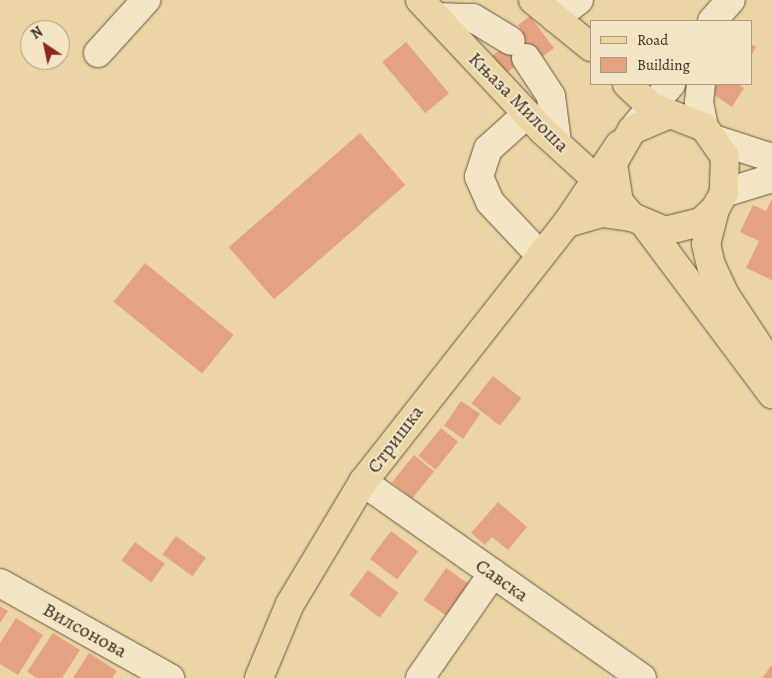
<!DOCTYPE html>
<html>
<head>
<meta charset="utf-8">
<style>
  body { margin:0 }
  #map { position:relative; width:772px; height:678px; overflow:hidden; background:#ebd5a5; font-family:Alegreya,serif }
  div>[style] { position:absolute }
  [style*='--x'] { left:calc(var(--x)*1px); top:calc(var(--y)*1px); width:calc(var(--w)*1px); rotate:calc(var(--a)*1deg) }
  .building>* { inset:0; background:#e4a281; transform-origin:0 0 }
  .roads { filter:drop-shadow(0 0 1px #675845) drop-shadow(0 0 1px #675845) }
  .minor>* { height:28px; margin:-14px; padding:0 14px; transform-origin:14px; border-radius:14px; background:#f2e4c4 }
  .major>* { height:28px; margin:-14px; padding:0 14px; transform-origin:14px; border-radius:14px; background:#ebd5a5 }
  span { translate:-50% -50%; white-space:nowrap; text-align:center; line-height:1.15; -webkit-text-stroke:4px #f2e4c4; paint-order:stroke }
  .street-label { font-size:20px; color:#3b2e25 }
  .legend { position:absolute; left:590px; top:20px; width:162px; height:65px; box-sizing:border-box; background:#f2e4c4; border:1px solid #a99b84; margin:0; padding:6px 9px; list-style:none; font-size:15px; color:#3b2e25 }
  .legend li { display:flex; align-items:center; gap:10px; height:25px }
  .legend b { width:25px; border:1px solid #a99b84 }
  .north { position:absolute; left:20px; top:20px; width:50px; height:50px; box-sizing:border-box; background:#f2e4c4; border:1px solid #a99b84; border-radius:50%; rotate:326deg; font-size:14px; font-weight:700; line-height:20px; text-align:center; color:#3b2e25 }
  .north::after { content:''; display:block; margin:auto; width:18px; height:22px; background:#8f2418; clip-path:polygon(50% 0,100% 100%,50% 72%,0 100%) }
</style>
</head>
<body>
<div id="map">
  <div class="building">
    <i style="clip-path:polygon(530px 16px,554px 48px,542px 57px,537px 50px,505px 74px,492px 56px,523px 32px,518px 25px)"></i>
    <i style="left:406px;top:42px;width:67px;height:31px;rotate:50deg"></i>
    <i style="clip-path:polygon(751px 44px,756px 47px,751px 56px)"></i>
    <i style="clip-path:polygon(715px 84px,738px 84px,744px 88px,732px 107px,710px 92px)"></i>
    <i style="left:360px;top:133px;width:69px;height:174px;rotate:49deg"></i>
    <i style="clip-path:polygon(772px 199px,772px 280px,746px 268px,759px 241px,740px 232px,753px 205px,766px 211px)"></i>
    <i style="left:145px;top:263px;width:114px;height:50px;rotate:39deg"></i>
    <i style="left:493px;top:376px;width:36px;height:35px;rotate:38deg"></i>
    <i style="left:461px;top:401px;width:23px;height:30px;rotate:34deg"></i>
    <i style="left:441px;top:428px;width:22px;height:36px;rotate:39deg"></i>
    <i style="left:414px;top:455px;width:26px;height:35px;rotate:39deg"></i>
    <i style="clip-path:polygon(498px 502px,527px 527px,508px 550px,492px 537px,485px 545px,471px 533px)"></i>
    <i style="left:391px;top:531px;width:34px;height:35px;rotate:37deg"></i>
    <i style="left:176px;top:536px;width:37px;height:23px;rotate:36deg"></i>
    <i style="left:135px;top:542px;width:37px;height:23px;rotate:36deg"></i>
    <i style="left:446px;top:568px;width:33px;height:39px;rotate:35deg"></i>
    <i style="left:368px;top:570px;width:38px;height:31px;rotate:37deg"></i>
    <i style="clip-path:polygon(0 606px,8px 611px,0 623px)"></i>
    <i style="clip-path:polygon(16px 618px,43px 635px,18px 675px,0 664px,0 643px)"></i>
    <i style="clip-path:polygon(53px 633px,80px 650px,62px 678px,37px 678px,27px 672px)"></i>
    <i style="clip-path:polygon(89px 653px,117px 671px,112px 678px,73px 678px)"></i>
    <i style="clip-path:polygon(772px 665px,772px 678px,762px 678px)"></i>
  </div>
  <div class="roads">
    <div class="minor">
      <i style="--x:436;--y:17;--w:37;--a:2"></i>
      <i style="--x:473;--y:18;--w:44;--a:31.2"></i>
      <i style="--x:555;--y:18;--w:30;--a:-37"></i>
      <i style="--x:712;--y:21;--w:28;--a:-48"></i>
      <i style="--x:98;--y:53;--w:72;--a:-47.8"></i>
      <i style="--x:526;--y:58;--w:45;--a:56.7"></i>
      <i style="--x:551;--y:96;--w:46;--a:82.6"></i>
      <i style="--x:701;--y:84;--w:18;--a:96"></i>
      <i style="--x:699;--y:102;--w:25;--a:79"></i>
      <i style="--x:527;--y:114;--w:52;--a:138.1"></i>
      <i style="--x:488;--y:149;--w:29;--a:108"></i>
      <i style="--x:479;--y:177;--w:27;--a:66"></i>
      <i style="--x:490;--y:202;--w:73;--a:46.7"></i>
      <i style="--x:636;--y:125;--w:54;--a:-49.5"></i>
      <i style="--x:717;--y:140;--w:58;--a:18.1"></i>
      <i style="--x:724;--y:193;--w:50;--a:-17.4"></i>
      <i style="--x:363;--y:482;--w:341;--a:35.1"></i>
      <i style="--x:0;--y:583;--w:195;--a:29.2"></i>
      <i style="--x:420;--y:678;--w:128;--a:-55.2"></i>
    </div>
    <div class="major">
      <i style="--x:420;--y:0;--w:180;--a:46.8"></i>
      <i style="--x:543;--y:131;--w:86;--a:42.2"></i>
      <i style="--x:533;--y:0;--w:75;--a:39"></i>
      <i style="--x:627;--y:84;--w:34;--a:43"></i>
      <i style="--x:652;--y:107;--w:56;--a:21"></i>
      <i style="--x:704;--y:127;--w:37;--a:55"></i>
      <i style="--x:725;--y:157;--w:36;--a:92"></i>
      <i style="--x:724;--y:193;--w:18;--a:119"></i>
      <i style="--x:715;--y:209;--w:19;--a:137"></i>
      <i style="--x:701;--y:222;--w:37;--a:166"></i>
      <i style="--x:665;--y:231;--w:36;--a:-157"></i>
      <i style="--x:632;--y:217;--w:20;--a:-131"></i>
      <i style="--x:619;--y:202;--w:39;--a:-99"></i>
      <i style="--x:613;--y:163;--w:38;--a:-60"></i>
      <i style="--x:632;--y:130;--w:39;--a:-23"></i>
      <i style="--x:715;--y:209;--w:36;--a:104"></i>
      <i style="--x:706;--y:244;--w:22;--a:77"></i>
      <i style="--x:711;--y:265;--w:33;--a:65"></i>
      <i style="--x:725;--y:295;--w:85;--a:56.5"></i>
      <i style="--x:567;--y:223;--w:36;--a:-16"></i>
      <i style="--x:602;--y:213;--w:30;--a:8"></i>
      <i style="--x:647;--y:227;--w:209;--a:53.2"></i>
      <i style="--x:259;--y:678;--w:80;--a:-67.3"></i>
      <i style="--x:290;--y:604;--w:142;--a:-59.1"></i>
      <i style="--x:363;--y:482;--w:330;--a:-51.8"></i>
      <i style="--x:567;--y:223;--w:94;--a:-56.3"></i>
    </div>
  </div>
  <div class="street-label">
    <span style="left:519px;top:102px;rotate:45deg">Књаза Милоша</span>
    <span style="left:395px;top:439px;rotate:-53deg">Стришка</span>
    <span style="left:502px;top:580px;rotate:35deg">Савска</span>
    <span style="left:85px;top:630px;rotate:29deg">Вилсонова</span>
  </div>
  <ul class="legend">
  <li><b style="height:6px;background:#ebd5a5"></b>Road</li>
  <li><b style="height:14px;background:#e4a281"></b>Building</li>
  </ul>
  <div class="north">N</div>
</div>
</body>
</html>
